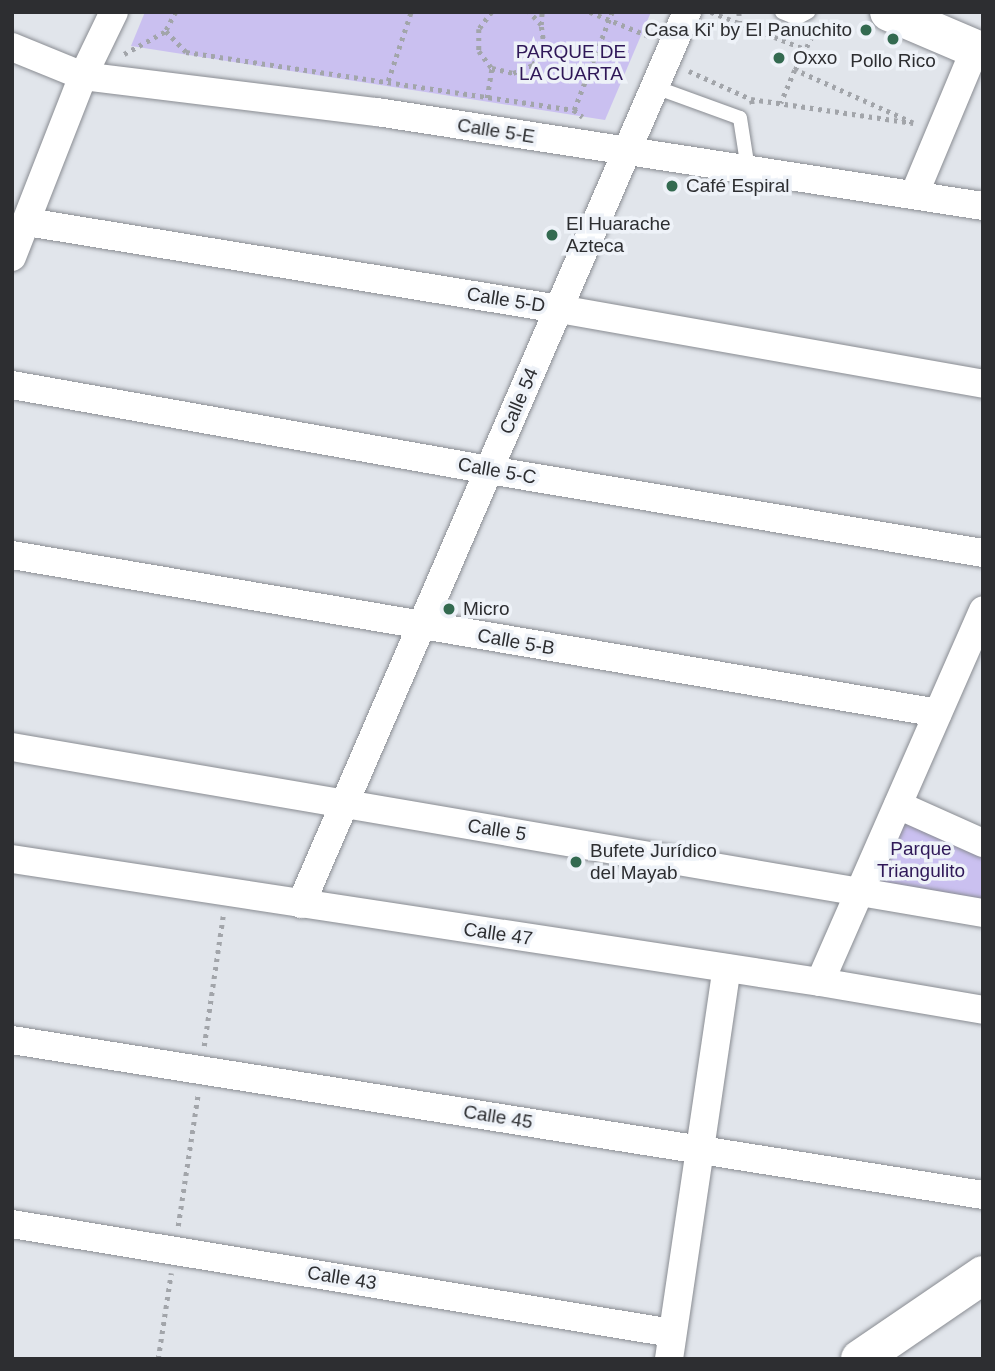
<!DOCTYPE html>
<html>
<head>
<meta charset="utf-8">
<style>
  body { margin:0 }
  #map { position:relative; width:995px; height:1371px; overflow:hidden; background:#e1e5eb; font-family:Arial,sans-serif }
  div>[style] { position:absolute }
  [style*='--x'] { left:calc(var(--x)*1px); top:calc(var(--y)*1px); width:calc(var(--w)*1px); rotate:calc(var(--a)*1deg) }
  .green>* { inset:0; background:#cac0f0 }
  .path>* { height:4.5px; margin-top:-2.25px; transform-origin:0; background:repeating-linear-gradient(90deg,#a2a5aa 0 3.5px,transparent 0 8.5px) }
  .roads { filter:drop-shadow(0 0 2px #898c92) drop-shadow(0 0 2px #898c92) }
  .lane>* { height:14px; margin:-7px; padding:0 7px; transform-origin:7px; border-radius:7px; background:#fff }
  .street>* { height:28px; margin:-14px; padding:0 14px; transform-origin:14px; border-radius:14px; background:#fff }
  .secondary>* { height:38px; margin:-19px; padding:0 19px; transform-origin:19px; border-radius:19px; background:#fff }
  .dots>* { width:19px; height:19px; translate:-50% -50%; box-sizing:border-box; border:4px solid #eef2f8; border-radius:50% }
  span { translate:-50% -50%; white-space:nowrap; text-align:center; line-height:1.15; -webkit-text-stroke:7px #eef2f8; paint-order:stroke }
  .poi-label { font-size:19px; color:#2d2e31 }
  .right { translate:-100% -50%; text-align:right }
  .left { translate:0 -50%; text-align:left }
  .park-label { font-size:19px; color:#2f1858 }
  .street-label { font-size:19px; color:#2d2e31 }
  .frame { position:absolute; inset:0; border:14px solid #2d2e31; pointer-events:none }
</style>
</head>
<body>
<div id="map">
  <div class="green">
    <i style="clip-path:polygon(145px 12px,651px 12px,605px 120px,131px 46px)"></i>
    <i style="clip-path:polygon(902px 815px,983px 852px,983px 904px,872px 884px)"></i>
  </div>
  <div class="path">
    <i style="--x:176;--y:12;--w:21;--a:118"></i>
    <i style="--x:166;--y:31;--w:29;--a:46"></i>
    <i style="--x:186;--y:52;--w:392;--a:8.5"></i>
    <i style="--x:574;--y:110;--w:11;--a:38"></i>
    <i style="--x:492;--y:12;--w:21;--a:127"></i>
    <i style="--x:479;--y:29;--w:22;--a:90"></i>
    <i style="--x:479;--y:51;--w:21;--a:53"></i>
    <i style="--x:492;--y:68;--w:22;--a:13"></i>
    <i style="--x:513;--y:73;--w:22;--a:-22"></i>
    <i style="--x:533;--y:65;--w:21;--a:-59"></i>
    <i style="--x:544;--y:47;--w:22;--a:-98"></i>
    <i style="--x:541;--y:25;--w:18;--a:-133"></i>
    <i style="--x:590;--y:12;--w:64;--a:22.1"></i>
    <i style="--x:711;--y:12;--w:101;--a:21.5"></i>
    <i style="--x:739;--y:12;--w:12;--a:85"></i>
    <i style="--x:541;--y:25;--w:13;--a:-86"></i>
    <i style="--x:124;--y:54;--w:48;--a:-28.7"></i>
    <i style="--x:795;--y:70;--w:45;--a:-63.4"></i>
    <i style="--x:689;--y:71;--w:68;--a:24.3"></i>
    <i style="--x:388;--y:81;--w:73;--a:-71.6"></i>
    <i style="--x:487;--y:98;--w:30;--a:-81"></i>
    <i style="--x:752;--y:104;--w:5;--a:-101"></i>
    <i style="--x:751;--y:99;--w:164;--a:8.4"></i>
    <i style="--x:913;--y:123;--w:129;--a:-155.8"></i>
    <i style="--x:795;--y:70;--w:36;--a:113"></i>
    <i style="--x:574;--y:110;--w:105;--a:-68.8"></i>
    <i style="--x:204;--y:1046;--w:131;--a:-81.7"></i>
    <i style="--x:178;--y:1226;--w:134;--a:-81.4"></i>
    <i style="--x:158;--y:1359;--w:87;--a:-81.4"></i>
  </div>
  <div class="roads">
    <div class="lane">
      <i style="--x:782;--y:12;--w:16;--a:22"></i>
      <i style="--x:797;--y:18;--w:13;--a:-29"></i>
      <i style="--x:655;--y:87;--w:90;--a:20"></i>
      <i style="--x:740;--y:118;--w:52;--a:81.1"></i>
    </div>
    <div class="street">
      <i style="--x:12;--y:47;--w:77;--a:22.2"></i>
      <i style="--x:83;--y:76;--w:296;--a:7"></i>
      <i style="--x:377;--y:112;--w:613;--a:8.82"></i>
      <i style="--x:914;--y:195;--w:158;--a:-67.3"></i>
      <i style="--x:27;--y:222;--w:539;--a:9.29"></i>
      <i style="--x:559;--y:309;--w:431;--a:10"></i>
      <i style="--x:12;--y:257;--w:194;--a:-68.6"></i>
      <i style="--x:83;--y:76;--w:71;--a:-64.2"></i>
      <i style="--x:12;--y:385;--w:485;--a:10.1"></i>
      <i style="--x:489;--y:470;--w:501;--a:9.54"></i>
      <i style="--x:12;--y:555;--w:939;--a:9.68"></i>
      <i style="--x:12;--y:747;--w:985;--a:9.7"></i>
      <i style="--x:898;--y:805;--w:93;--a:24.1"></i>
      <i style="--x:12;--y:859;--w:817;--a:8.66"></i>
      <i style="--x:820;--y:982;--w:165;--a:9.7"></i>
      <i style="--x:301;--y:904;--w:972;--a:-66.6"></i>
      <i style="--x:820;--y:982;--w:406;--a:-66.3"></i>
      <i style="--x:12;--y:1040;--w:983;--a:9.07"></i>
      <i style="--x:12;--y:1224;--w:669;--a:9.38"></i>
      <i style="--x:669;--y:1359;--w:395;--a:-81.6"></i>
    </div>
    <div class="secondary">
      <i style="--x:889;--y:12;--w:102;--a:23.1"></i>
      <i style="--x:860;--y:1359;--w:149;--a:-34.3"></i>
    </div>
  </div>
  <div class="dots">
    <i style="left:866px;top:30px;background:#336a50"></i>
    <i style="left:893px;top:39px;background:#336a50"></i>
    <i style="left:779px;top:58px;background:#336a50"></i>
    <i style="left:672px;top:186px;background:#336a50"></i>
    <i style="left:552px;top:235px;background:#336a50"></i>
    <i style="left:449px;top:609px;background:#336a50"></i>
    <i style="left:576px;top:862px;background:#336a50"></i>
  </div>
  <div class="poi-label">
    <span class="right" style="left:852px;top:30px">Casa Ki' by El Panuchito</span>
    <span class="left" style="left:793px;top:58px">Oxxo</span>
    <span style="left:893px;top:61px">Pollo Rico</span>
    <span class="left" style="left:686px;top:186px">Café Espiral</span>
    <span class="left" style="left:566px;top:235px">El Huarache<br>Azteca</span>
    <span class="left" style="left:463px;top:609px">Micro</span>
    <span class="left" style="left:590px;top:862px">Bufete Jurídico<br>del Mayab</span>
  </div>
  <div class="park-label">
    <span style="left:571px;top:63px">PARQUE DE<br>LA CUARTA</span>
    <span style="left:921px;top:860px">Parque<br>Triangulito</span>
  </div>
  <div class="street-label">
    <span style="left:496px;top:131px;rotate:9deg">Calle 5-E</span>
    <span style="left:506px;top:300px;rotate:9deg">Calle 5-D</span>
    <span style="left:519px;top:401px;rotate:-67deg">Calle 54</span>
    <span style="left:497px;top:471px;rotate:10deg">Calle 5-C</span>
    <span style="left:516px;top:642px;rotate:10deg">Calle 5-B</span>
    <span style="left:497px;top:830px;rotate:9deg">Calle 5</span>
    <span style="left:498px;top:934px;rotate:8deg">Calle 47</span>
    <span style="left:498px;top:1117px;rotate:9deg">Calle 45</span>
    <span style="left:342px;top:1278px;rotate:9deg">Calle 43</span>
  </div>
  <div class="frame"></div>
</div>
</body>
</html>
